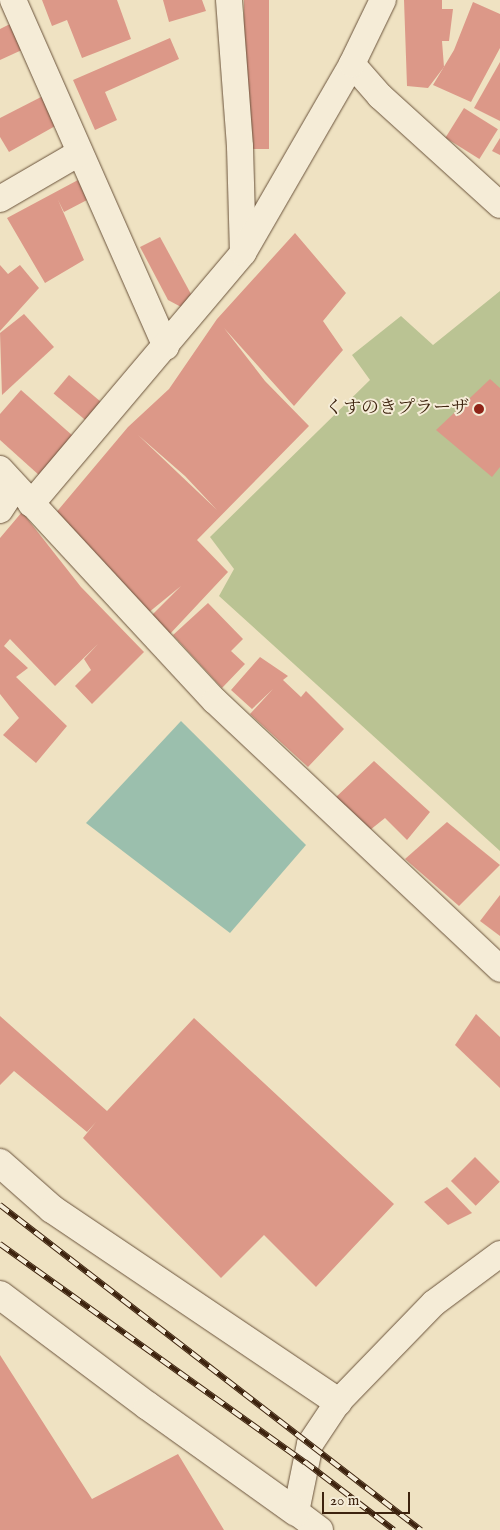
<!DOCTYPE html>
<html>
<head>
<meta charset="utf-8">
<style>
  body { margin:0 }
  #map { position:relative; width:500px; height:1530px; overflow:hidden; background:#efe2c2; font-family:"IM FELL English","Noto Serif JP",serif }
  div>[style] { position:absolute }
  [style*='--x'] { left:calc(var(--x)*1px); top:calc(var(--y)*1px); width:calc(var(--w)*1px); rotate:calc(var(--a)*1deg) }
  .green>* { inset:0; background:#bac393 }
  .water>* { inset:0; background:#9bbfad }
  .building>* { inset:0; background:#dc9888; transform-origin:0 0 }
  .roads { filter:drop-shadow(0 0 1px #6a533b) drop-shadow(0 0 1px #6a533b) }
  .street>* { height:26px; margin:-13px; padding:0 13px; transform-origin:13px; border-radius:13px; background:#f5ecd7 }
  .secondary>* { height:28px; margin:-14px; padding:0 14px; transform-origin:14px; border-radius:14px; background:#f5ecd7 }
  .rail>* { height:5.5px; margin-top:-2.75px; transform-origin:0; background:repeating-linear-gradient(90deg,#f5ecd7 0 11px,#3d230e 0 22px); box-sizing:border-box; border-block:1px solid #3d230e }
  .dots>* { width:14px; height:14px; translate:-50% -50%; box-sizing:border-box; border:2px solid #f5ecd7; border-radius:50% }
  span { translate:-50% -50%; white-space:nowrap; text-align:center; line-height:1.15; -webkit-text-stroke:4px #f5ecd7; paint-order:stroke }
  .poi-label { font-size:18px; color:#3d230e }
  .right { translate:-100% -50%; text-align:right }
  .scale { position:absolute; left:322px; top:1492px; width:88px; height:22px; box-sizing:border-box; border:2px solid #3d230e; border-top:0; padding-left:6px; font-size:15px; line-height:18px; white-space:nowrap; color:#3d230e; -webkit-text-stroke:4px #f5ecd7; paint-order:stroke }
</style>
</head>
<body>
<div id="map">
  <div class="green">
    <i style="clip-path:polygon(500px 291px,500px 851px,219px 596px,234px 569px,210px 537px,370px 380px,352px 355px,401px 316px,433px 345px)"></i>
  </div>
  <div class="water">
    <i style="clip-path:polygon(181px 721px,306px 845px,230px 933px,86px 823px)"></i>
  </div>
  <div class="building">
    <i style="clip-path:polygon(42px 0,117px 0,131px 39px,82px 58px,67px 20px,52px 26px)"></i>
    <i style="clip-path:polygon(163px 0,202px 0,206px 11px,169px 22px)"></i>
    <i style="left:244px;top:0;width:25px;height:149px"></i>
    <i style="clip-path:polygon(404px 0,442px 0,442px 9px,453px 9px,449px 41px,442px 41px,444px 67px,428px 88px,407px 86px)"></i>
    <i style="clip-path:polygon(473px 2px,500px 14px,500px 48px,471px 102px,433px 85px,454px 50px)"></i>
    <i style="clip-path:polygon(12px 23px,24px 49px,0 60px,0 29px)"></i>
    <i style="clip-path:polygon(170px 38px,179px 59px,105px 92px,117px 120px,95px 130px,73px 80px)"></i>
    <i style="clip-path:polygon(500px 62px,500px 121px,474px 108px)"></i>
    <i style="clip-path:polygon(43px 96px,57px 125px,9px 152px,0 137px,0 118px)"></i>
    <i style="left:464px;top:108px;width:40px;height:35px;rotate:32deg"></i>
    <i style="clip-path:polygon(500px 138px,500px 155px,492px 151px)"></i>
    <i style="clip-path:polygon(78px 180px,87px 200px,64px 212px,58px 200px,84px 260px,45px 283px,7px 218px)"></i>
    <i style="clip-path:polygon(evenodd,295px 233px,346px 293px,323px 321px,343px 350px,294px 406px,224px 328px,265px 381px,309px 426px,197px 540px,228px 572px,169px 635px,152px 615px,181px 586px,148px 613px,54px 515px,128px 427px,169px 389px,217px 319px,295px 233px,138px 435px,185px 476px,217px 510px,138px 435px)"></i>
    <i style="clip-path:polygon(160px 237px,191px 294px,183px 308px,168px 300px,140px 247px)"></i>
    <i style="clip-path:polygon(0 265px,8px 274px,20px 265px,39px 288px,0 331px)"></i>
    <i style="clip-path:polygon(24px 314px,54px 347px,2px 395px,0 333px)"></i>
    <i style="left:69px;top:375px;width:45px;height:24px;rotate:40deg"></i>
    <i style="clip-path:polygon(490px 379px,500px 388px,500px 467px,492px 477px,436px 430px)"></i>
    <i style="clip-path:polygon(21px 390px,73px 436px,40px 476px,0 440px,0 414px)"></i>
    <i style="clip-path:polygon(22px 512px,81px 587px,144px 652px,92px 704px,75px 686px,91px 670px,84px 659px,98px 644px,55px 686px,10px 639px,4px 646px,28px 668px,16px 677px,67px 726px,36px 763px,3px 735px,19px 718px,0 694px,0 538px)"></i>
    <i style="clip-path:polygon(208px 603px,243px 639px,231px 651px,245px 664px,222px 688px,173px 635px)"></i>
    <i style="clip-path:polygon(260px 657px,288px 676px,283px 680px,301px 697px,306px 691px,344px 729px,308px 767px,250px 714px,273px 689px,252px 709px,231px 690px)"></i>
    <i style="clip-path:polygon(374px 761px,430px 812px,407px 840px,385px 818px,370px 830px,334px 799px)"></i>
    <i style="clip-path:polygon(447px 822px,500px 865px,459px 906px,405px 859px)"></i>
    <i style="clip-path:polygon(500px 895px,500px 936px,480px 921px)"></i>
    <i style="clip-path:polygon(476px 1014px,500px 1037px,500px 1088px,455px 1045px)"></i>
    <i style="clip-path:polygon(0 1016px,107px 1111px,194px 1018px,394px 1204px,316px 1287px,264px 1235px,221px 1278px,83px 1138px,96px 1122px,87px 1132px,14px 1071px,0 1085px)"></i>
    <i style="left:475px;top:1157px;width:35px;height:34px;rotate:45deg"></i>
    <i style="clip-path:polygon(447px 1187px,472px 1213px,448px 1225px,424px 1202px)"></i>
    <i style="clip-path:polygon(0 1355px,92px 1499px,178px 1454px,224px 1530px,0 1530px)"></i>
  </div>
  <div class="roads">
    <div class="street">
      <i style="--x:13;--y:0;--w:379;--a:66.2"></i>
      <i style="--x:229;--y:0;--w:147;--a:85.7"></i>
      <i style="--x:240;--y:147;--w:105;--a:88.4"></i>
      <i style="--x:352;--y:64;--w:43;--a:48.8"></i>
      <i style="--x:380;--y:96;--w:162;--a:42.2"></i>
      <i style="--x:0;--y:199;--w:91;--a:-30.2"></i>
      <i style="--x:0;--y:469;--w:316;--a:47.2"></i>
      <i style="--x:215;--y:701;--w:391;--a:43.2"></i>
      <i style="--x:31;--y:504;--w:329;--a:-49.8"></i>
      <i style="--x:243;--y:253;--w:218;--a:-60"></i>
      <i style="--x:352;--y:64;--w:71;--a:-64.2"></i>
      <i style="--x:0;--y:510;--w:27;--a:-57"></i>
      <i style="--x:320;--y:1530;--w:30;--a:-143"></i>
      <i style="--x:296;--y:1512;--w:69;--a:-78.4"></i>
      <i style="--x:310;--y:1444;--w:50;--a:-56.3"></i>
      <i style="--x:338;--y:1402;--w:138;--a:-45.9"></i>
      <i style="--x:434;--y:1303;--w:82;--a:-36.6"></i>
    </div>
    <div class="secondary">
      <i style="--x:0;--y:1163;--w:69;--a:41.5"></i>
      <i style="--x:52;--y:1209;--w:345;--a:34"></i>
      <i style="--x:0;--y:1295;--w:185;--a:36.9"></i>
      <i style="--x:148;--y:1406;--w:182;--a:35.6"></i>
    </div>
  </div>
  <div class="rail">
    <i style="--x:0;--y:1205;--w:532;--a:37.67"></i>
    <i style="--x:0;--y:1244;--w:375;--a:35.6"></i>
    <i style="--x:305;--y:1462;--w:112;--a:37.4"></i>
  </div>
  <div class="dots">
    <i style="left:479px;top:409px;background:#8f2418"></i>
  </div>
  <div class="poi-label">
    <span class="right" style="left:469px;top:409px">くすのきプラーザ</span>
  </div>
  <div class="scale">20 m</div>
</div>
</body>
</html>
